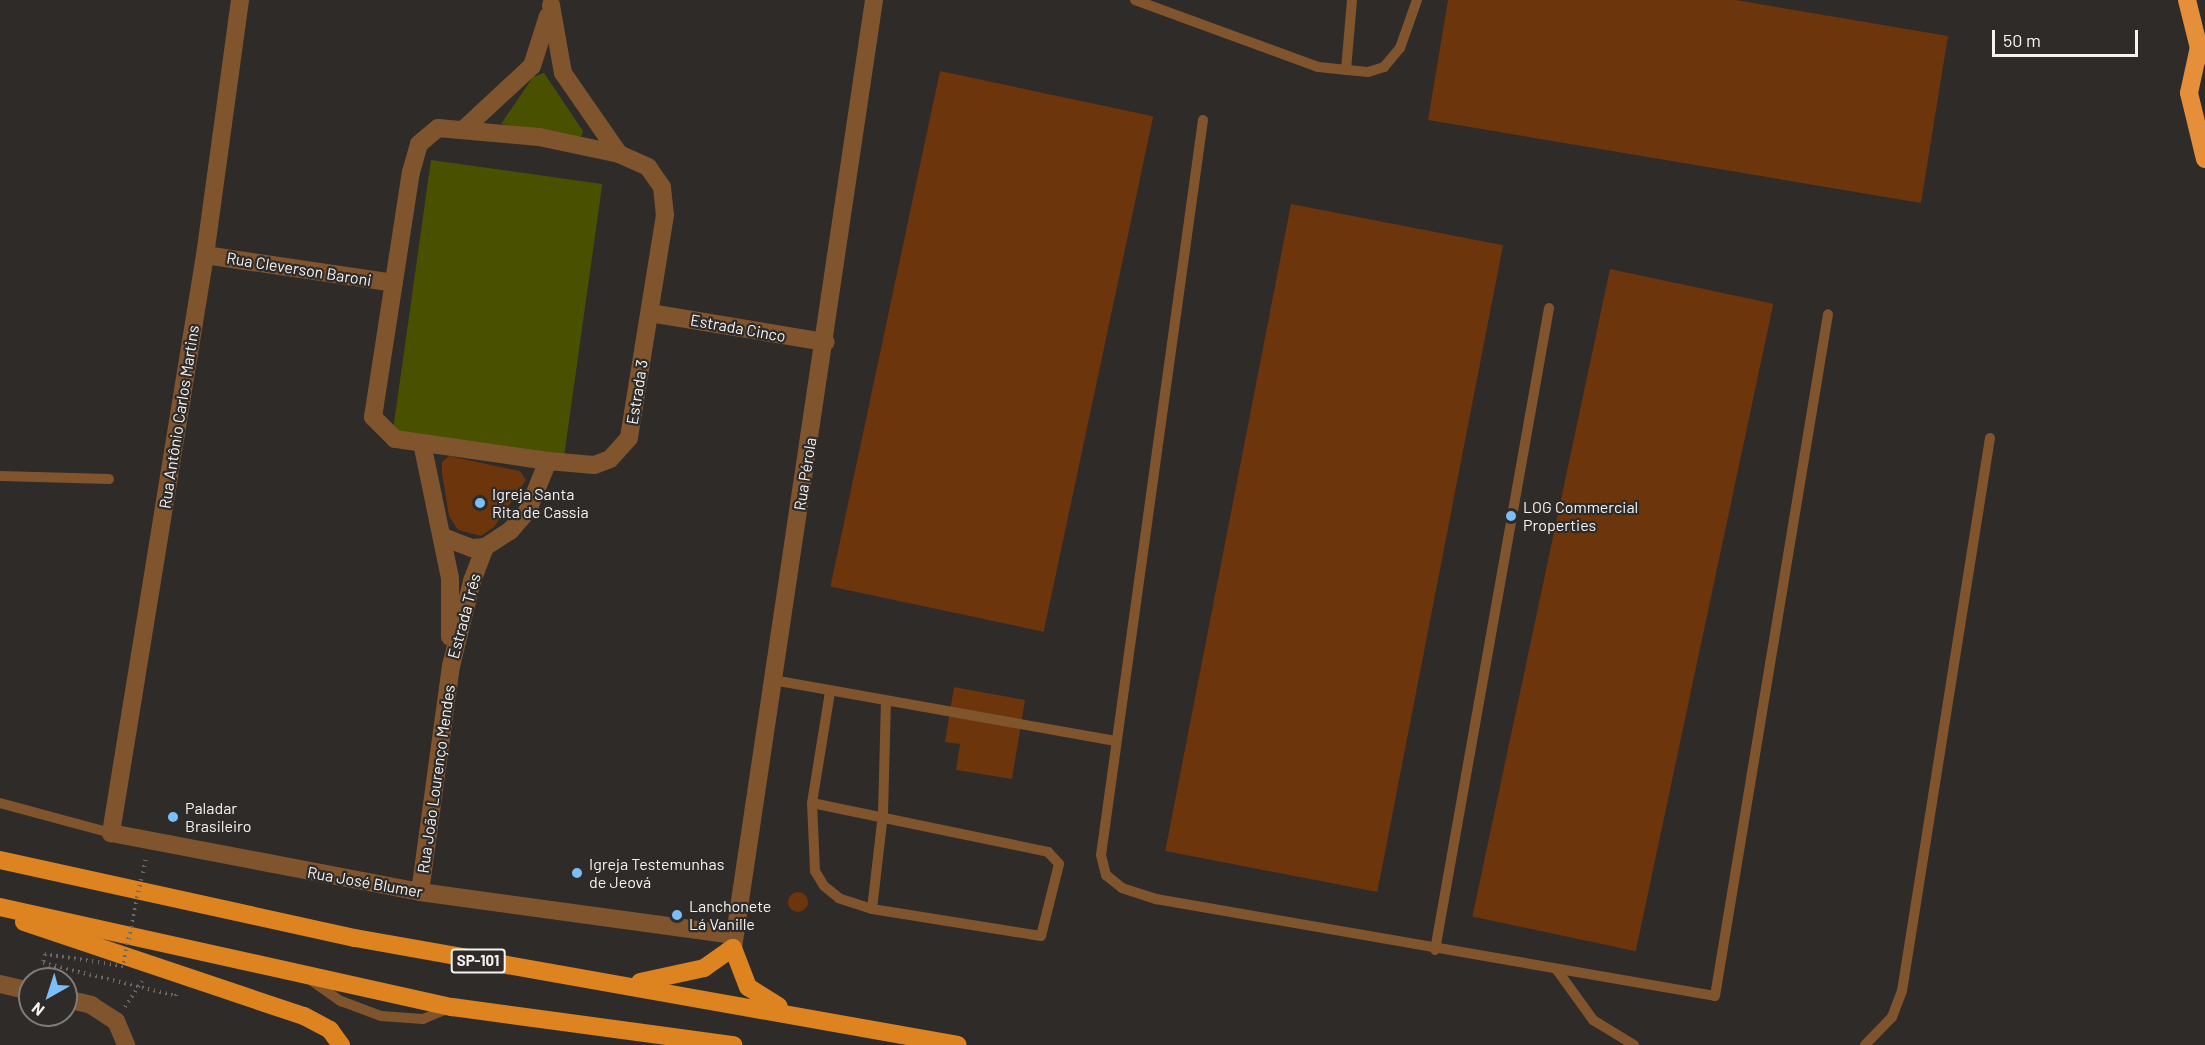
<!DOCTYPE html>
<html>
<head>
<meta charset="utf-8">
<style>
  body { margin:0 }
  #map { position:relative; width:2205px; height:1045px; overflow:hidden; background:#2e2b29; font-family:Barlow,sans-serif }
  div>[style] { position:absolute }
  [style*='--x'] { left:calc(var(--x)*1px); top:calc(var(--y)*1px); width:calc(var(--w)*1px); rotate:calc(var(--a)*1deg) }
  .green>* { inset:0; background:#495100; transform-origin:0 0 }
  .building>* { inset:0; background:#6d350b; transform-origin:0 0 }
  .round { border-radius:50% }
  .path>* { height:4px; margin-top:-2px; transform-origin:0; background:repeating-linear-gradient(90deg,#6b6866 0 1.5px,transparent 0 6px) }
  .service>* { height:10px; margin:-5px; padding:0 5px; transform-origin:5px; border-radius:5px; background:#80542d }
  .minor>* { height:18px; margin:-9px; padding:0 9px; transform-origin:9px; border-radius:9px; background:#80542d }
  .tertiary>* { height:18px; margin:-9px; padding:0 9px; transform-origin:9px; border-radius:9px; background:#80542d }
  .trunk>* { height:18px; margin:-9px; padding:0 9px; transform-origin:9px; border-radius:9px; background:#dd8421 }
  .motorway>* { height:18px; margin:-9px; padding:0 9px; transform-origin:9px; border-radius:9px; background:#e68f3b }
  .path-bridge>* { height:4px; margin-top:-2px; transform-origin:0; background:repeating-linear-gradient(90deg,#6b6866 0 1.5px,transparent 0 6px) }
  .dots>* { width:16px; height:16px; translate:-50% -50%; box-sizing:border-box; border:3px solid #2e2b29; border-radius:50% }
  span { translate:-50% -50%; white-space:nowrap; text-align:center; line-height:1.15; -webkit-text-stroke:4.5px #2e2b29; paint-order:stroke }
  .shield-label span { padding:2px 4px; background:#2e2b29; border:2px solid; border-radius:4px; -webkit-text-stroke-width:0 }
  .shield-label { font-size:15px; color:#f5f3f1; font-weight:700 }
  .street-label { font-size:16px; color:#f5f3f1 }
  .poi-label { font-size:16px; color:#f5f3f1 }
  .left { translate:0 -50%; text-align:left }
  .north { position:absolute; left:18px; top:967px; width:60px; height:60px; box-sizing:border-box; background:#2e2b29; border:2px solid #7e7b79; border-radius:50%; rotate:219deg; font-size:16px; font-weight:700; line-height:24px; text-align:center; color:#f5f3f1 }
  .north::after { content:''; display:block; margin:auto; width:21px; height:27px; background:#7bbef8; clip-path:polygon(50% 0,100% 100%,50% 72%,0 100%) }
  .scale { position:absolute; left:1992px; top:30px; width:146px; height:27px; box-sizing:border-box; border:3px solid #f5f3f1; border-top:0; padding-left:8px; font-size:18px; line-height:21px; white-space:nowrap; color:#f5f3f1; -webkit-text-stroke:4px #2e2b29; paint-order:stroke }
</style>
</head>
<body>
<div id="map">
  <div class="green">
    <i style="clip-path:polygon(544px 73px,583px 131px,581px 137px,501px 124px,533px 77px)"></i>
    <i style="left:431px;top:160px;width:173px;height:276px;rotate:8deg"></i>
  </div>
  <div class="building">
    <i style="clip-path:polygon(1448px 0,1736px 0,1948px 36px,1921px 203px,1428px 120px)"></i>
    <i style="left:940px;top:71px;width:218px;height:527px;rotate:12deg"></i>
    <i style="left:1291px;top:204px;width:216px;height:659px;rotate:11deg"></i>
    <i style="left:1610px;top:269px;width:167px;height:662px;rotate:12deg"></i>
    <i style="clip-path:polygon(449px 456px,520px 471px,526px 480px,494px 527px,481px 536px,458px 530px,449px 516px,442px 473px,442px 462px)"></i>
    <i style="clip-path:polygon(954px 687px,1025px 700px,1012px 779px,956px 770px,960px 744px,945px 742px)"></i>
    <i class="round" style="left:788px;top:892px;width:20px;height:20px"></i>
  </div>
  <div class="path">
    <i style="--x:143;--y:873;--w:16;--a:-79"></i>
    <i style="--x:125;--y:1007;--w:31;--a:-57"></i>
  </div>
  <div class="service">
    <i style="--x:1135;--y:0;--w:195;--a:20.1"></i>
    <i style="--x:1318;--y:67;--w:50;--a:5.7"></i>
    <i style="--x:1368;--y:72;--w:17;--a:-17"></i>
    <i style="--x:1384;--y:67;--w:25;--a:-50"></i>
    <i style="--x:1400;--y:48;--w:51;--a:-70.5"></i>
    <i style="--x:1346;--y:70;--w:70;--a:-85.1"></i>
    <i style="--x:1203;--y:120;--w:742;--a:97.9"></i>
    <i style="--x:1101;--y:855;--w:21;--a:76"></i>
    <i style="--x:1106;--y:875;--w:21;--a:39"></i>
    <i style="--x:1122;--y:888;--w:36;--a:18"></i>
    <i style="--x:1156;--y:899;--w:567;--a:9.84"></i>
    <i style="--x:1715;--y:996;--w:691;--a:-80.59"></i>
    <i style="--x:0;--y:476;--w:109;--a:1.6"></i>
    <i style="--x:773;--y:680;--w:348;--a:10.1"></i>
    <i style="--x:0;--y:803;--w:115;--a:15.1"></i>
    <i style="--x:812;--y:803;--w:241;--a:11.7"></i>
    <i style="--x:1048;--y:852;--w:16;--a:47"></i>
    <i style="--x:1059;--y:864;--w:74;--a:104"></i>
    <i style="--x:1041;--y:936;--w:171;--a:-170.9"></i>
    <i style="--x:872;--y:909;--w:35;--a:-162"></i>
    <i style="--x:839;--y:898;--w:19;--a:-141"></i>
    <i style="--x:824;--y:886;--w:17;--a:-121"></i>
    <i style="--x:815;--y:871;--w:68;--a:-92.5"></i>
    <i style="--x:812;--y:803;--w:112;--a:-80.8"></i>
    <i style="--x:872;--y:909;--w:96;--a:-83.4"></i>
    <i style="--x:883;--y:814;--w:112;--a:-88.5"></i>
    <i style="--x:1435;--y:950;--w:652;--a:-79.93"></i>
    <i style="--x:1557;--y:970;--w:62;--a:54.2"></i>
    <i style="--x:1593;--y:1020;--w:48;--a:31.4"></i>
    <i style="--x:309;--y:979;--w:39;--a:35"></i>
    <i style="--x:341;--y:1001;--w:43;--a:20.6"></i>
    <i style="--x:381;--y:1016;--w:42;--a:4.1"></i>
    <i style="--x:423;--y:1019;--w:28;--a:-23"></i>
    <i style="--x:1865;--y:1045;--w:39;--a:-46"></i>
    <i style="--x:1892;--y:1017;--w:28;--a:-69"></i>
    <i style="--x:1902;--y:991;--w:560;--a:-80.96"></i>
  </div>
  <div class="minor">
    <i style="--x:240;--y:0;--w:257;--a:97.8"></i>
    <i style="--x:205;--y:255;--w:586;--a:99.24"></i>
    <i style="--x:111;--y:833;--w:315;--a:10.8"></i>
    <i style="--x:420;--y:892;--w:317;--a:7.8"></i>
    <i style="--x:551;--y:5;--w:69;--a:80"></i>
    <i style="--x:563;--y:73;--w:98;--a:55.3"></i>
    <i style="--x:438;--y:128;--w:101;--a:5.1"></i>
    <i style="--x:539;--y:137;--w:82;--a:12"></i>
    <i style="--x:619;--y:154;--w:32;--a:24"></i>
    <i style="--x:648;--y:167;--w:24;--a:55"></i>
    <i style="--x:662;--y:187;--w:28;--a:84"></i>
    <i style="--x:665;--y:215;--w:226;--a:99.2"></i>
    <i style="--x:629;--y:438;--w:28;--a:132"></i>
    <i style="--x:610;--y:459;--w:17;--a:159"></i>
    <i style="--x:594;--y:465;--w:46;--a:-175"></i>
    <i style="--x:548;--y:461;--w:155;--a:-171.8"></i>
    <i style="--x:395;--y:439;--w:31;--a:-135"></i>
    <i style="--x:373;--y:417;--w:248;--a:-81.2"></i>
    <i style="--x:411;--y:172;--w:29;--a:-74"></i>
    <i style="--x:419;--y:144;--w:25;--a:-40"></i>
    <i style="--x:465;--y:128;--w:91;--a:-42.8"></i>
    <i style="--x:532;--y:66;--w:52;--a:-72.3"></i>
    <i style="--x:205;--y:255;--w:191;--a:8.4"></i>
    <i style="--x:650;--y:313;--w:178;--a:9.4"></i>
    <i style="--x:422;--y:443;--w:138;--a:78.3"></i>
    <i style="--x:450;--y:578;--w:59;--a:90"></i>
    <i style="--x:443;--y:537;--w:31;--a:21"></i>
    <i style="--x:472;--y:548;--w:13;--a:-4"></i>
    <i style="--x:420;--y:892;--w:228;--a:-82.2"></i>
    <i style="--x:451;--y:666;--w:88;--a:-76.1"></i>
    <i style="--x:472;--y:581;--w:36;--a:-69"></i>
    <i style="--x:485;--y:547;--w:30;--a:-33"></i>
    <i style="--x:510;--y:531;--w:28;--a:-49"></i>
    <i style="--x:528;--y:510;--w:53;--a:-67.8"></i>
    <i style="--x:0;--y:984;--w:31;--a:13"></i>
    <i style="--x:66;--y:999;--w:26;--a:13"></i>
    <i style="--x:91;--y:1005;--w:30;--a:33"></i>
    <i style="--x:116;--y:1021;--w:26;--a:67"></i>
  </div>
  <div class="tertiary">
    <i style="--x:733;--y:948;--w:958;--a:-81.54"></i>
  </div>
  <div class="trunk">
    <i style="--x:0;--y:860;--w:363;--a:12.4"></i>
    <i style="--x:355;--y:938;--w:612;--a:10.06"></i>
    <i style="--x:0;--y:907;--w:463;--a:12.5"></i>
    <i style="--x:452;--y:1007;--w:284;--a:7.7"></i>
    <i style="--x:24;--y:922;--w:295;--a:18.6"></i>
    <i style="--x:304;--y:1016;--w:30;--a:28"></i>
    <i style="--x:330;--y:1030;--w:19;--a:54"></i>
    <i style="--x:640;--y:982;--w:66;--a:-12.3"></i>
    <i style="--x:704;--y:968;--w:35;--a:-35"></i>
    <i style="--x:733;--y:948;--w:42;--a:69"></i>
    <i style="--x:748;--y:987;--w:36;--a:32"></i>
  </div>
  <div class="motorway">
    <i style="--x:2187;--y:0;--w:58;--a:76"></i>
    <i style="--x:2199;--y:47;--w:47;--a:102.3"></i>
    <i style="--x:2189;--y:93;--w:68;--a:76.4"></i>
  </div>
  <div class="path-bridge">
    <i style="--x:141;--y:879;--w:89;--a:101.7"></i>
    <i style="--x:123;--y:966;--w:79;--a:-171.3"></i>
    <i style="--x:45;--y:954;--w:9;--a:103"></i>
    <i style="--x:43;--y:963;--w:137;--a:13.9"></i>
    <i style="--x:176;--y:996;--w:6;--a:-81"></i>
  </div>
  <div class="dots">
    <i style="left:480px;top:503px;background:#7bbef8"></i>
    <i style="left:1511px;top:516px;background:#7bbef8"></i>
    <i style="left:173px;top:817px;background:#7bbef8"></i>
    <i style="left:577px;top:873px;background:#7bbef8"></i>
    <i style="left:677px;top:915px;background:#7bbef8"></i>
  </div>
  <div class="shield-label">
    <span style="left:478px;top:961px">SP-101</span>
  </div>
  <div class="street-label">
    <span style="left:299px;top:269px;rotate:9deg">Rua Cleverson Baroni</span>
    <span style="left:738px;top:328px;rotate:10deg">Estrada Cinco</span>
    <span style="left:637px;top:392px;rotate:-81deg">Estrada 3</span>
    <span style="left:179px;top:417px;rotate:-81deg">Rua Antônio Carlos Martins</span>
    <span style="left:805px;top:474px;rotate:-81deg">Rua Pérola</span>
    <span style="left:464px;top:616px;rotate:-75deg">Estrada Três</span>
    <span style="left:436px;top:779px;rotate:-82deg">Rua João Lourenço Mendes</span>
    <span style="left:365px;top:882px;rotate:10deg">Rua José Blumer</span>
  </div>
  <div class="poi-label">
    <span class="left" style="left:492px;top:503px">Igreja Santa<br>Rita de Cassia</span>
    <span class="left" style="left:1523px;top:516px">LOG Commercial<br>Properties</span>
    <span class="left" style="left:185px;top:817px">Paladar<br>Brasileiro</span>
    <span class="left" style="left:589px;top:873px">Igreja Testemunhas<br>de Jeová</span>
    <span class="left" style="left:689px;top:915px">Lanchonete<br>Lá Vanille</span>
  </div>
  <div class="north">N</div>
  <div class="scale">50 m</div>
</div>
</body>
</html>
